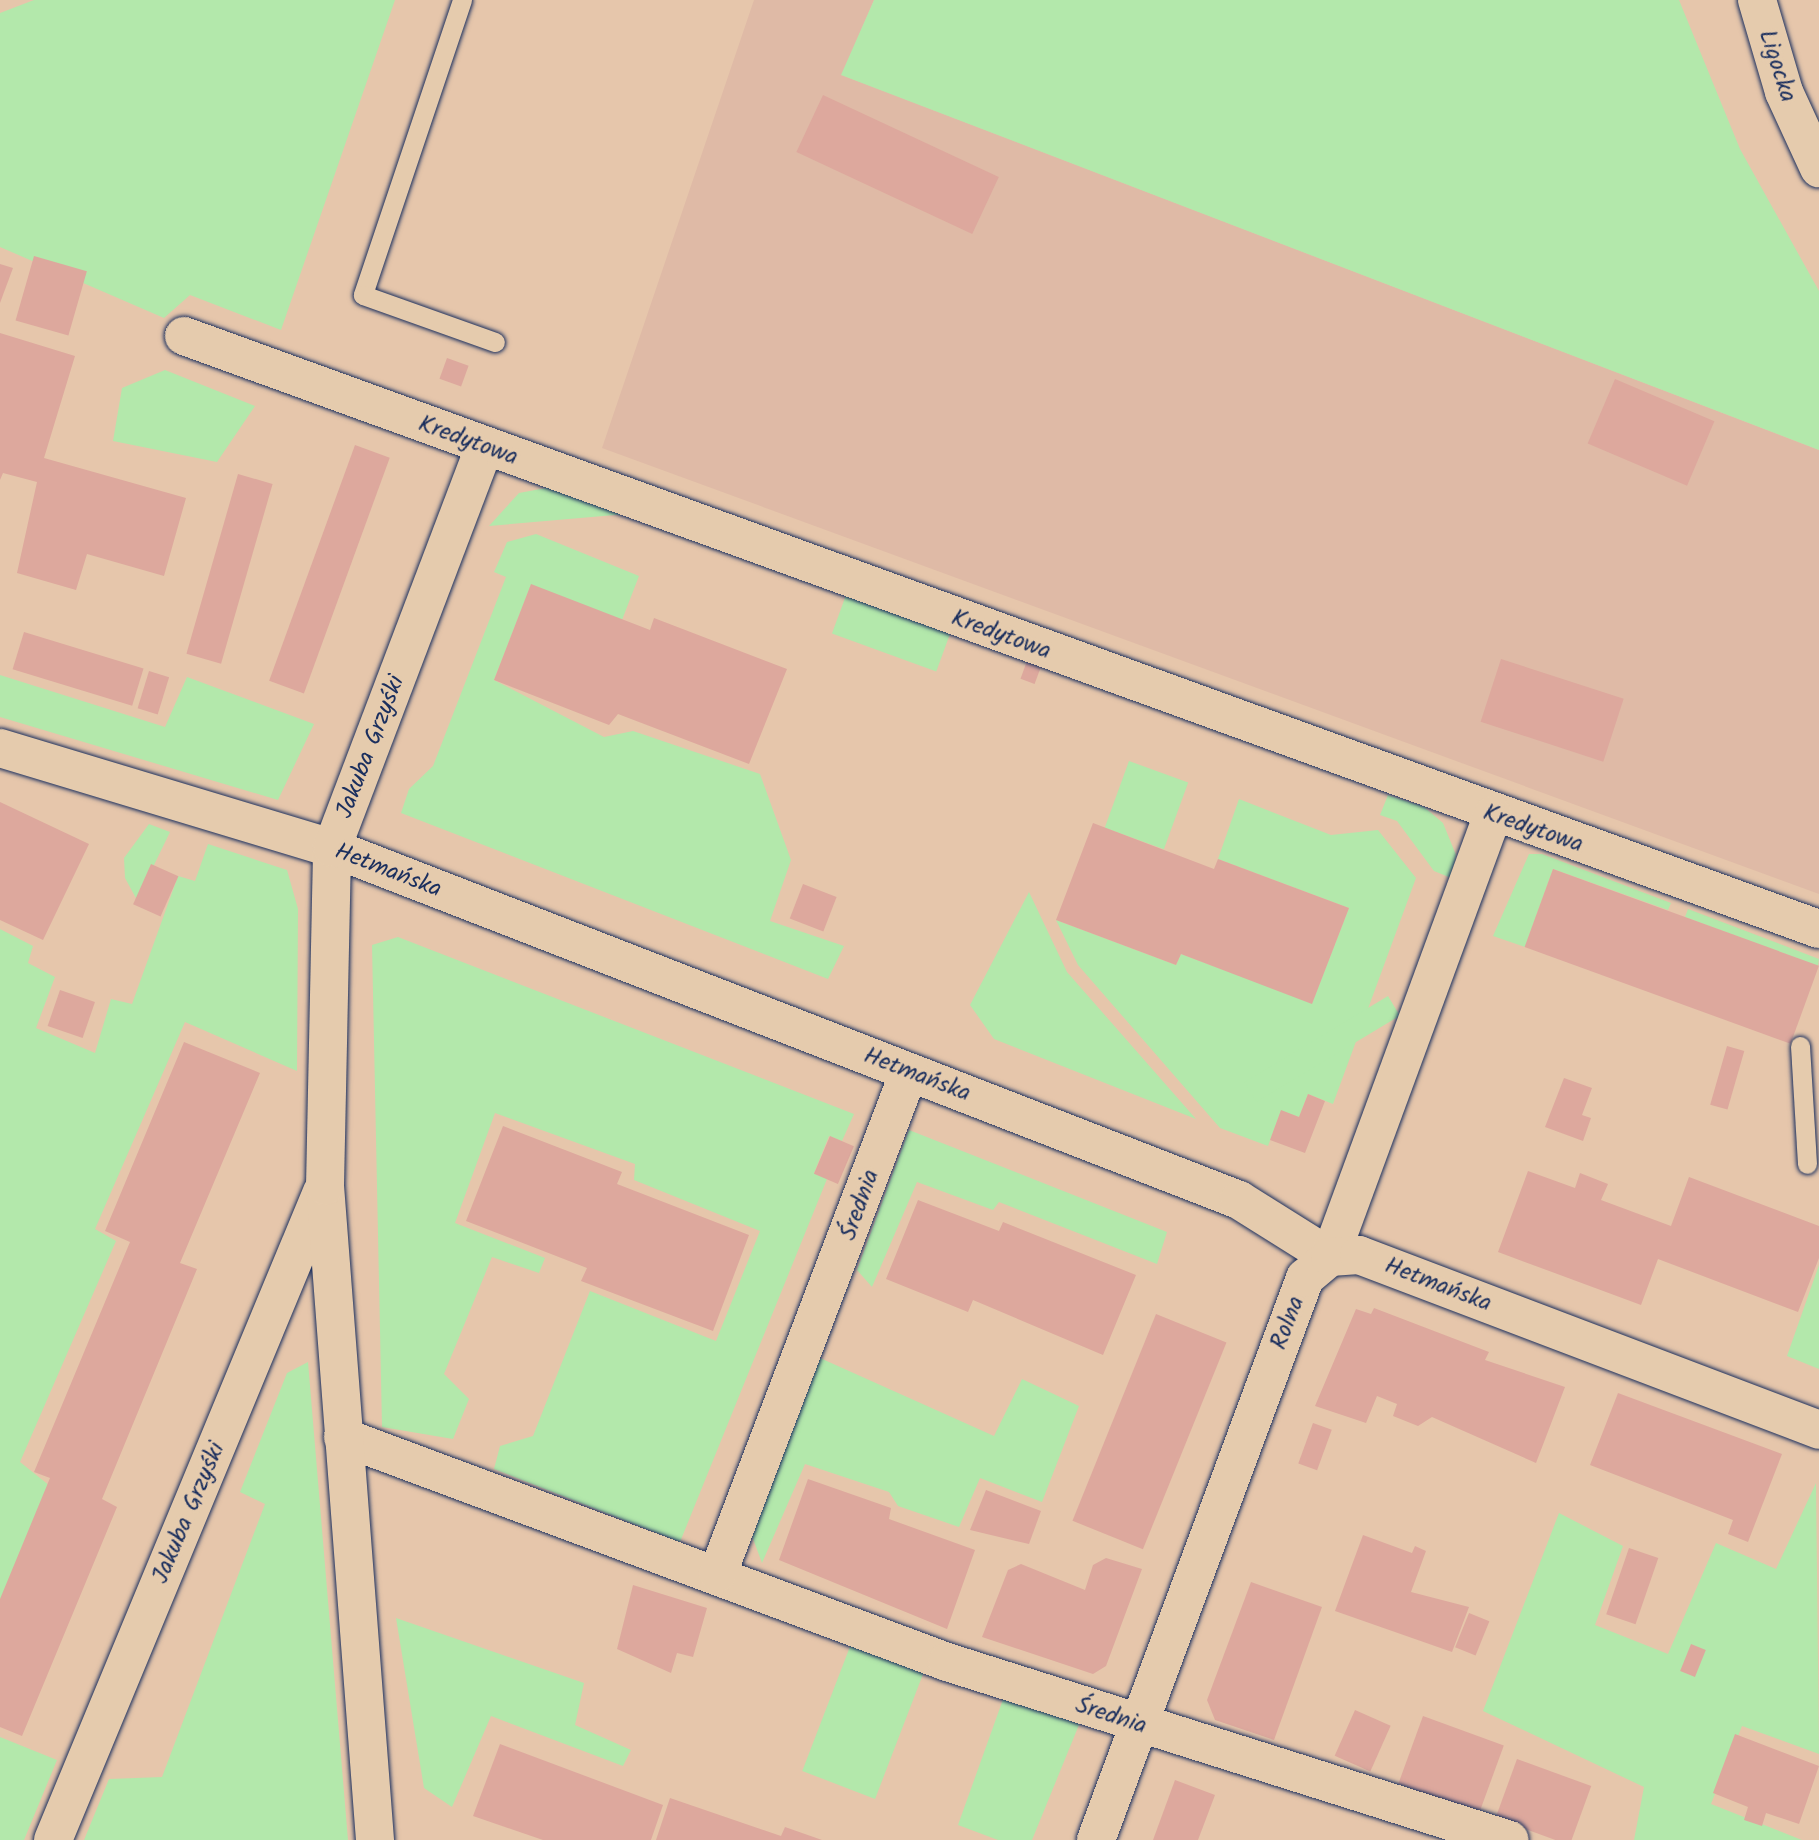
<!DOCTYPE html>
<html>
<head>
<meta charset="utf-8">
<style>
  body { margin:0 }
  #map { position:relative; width:1819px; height:1840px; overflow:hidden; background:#e6c6ab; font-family:Kalam,sans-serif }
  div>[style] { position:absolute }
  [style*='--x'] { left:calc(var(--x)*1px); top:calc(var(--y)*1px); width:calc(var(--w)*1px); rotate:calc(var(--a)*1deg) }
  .built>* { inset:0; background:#dfbaa6 }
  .green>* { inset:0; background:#b3e8ab; transform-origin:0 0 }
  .building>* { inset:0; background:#dda89d; transform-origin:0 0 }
  .roads { filter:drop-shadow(0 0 2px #1b2f5e) drop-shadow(0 0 2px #1b2f5e) }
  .lane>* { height:19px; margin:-9.5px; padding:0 9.5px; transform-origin:9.5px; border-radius:9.5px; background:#e5cbad }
  .street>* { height:38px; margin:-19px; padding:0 19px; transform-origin:19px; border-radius:19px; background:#e5cbad }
  .secondary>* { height:38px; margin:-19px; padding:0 19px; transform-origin:19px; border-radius:19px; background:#e5cbad }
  span { translate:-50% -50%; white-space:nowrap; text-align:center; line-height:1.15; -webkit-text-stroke:7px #e5cbad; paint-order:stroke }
  .street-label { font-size:24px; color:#1b2f5e }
</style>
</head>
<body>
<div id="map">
  <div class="built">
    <i style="clip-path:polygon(754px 0,874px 0,842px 75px,1819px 450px,1819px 894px,602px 448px)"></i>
  </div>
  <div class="green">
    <i style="clip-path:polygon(34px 0,395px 0,281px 330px,190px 295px,164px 318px,0 247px,0 13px)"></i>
    <i style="clip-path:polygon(874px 0,1679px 0,1740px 149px,1819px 291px,1819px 450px,841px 75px)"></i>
    <i style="clip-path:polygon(165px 370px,255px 406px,217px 462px,113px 441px,122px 388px)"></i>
    <i style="clip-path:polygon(551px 487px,638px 513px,489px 526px,519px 493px)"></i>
    <i style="clip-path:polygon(536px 534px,639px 576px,622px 620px,531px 585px,494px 680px,604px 737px,633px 731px,760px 774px,791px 860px,770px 921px,844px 946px,828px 979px,401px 813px,409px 789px,433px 766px,506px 577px,494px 572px,507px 542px)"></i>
    <i style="left:846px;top:595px;width:111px;height:41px;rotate:20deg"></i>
    <i style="clip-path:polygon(0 675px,165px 727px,187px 677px,314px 724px,278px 800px,0 717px)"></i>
    <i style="left:1129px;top:761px;width:63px;height:71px;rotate:20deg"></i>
    <i style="clip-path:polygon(1388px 795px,1424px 807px,1443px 823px,1456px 855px,1451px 878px,1434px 871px,1397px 821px,1380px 815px)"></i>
    <i style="clip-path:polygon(1239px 799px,1331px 835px,1378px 830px,1416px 878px,1333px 1104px,1308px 1094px,1299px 1117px,1281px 1111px,1268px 1146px,1220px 1128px,1078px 965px,1056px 920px,1176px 965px,1181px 954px,1312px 1003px,1349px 908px,1218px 859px)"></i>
    <i style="clip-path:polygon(149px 824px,170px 832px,137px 900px,125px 878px,124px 858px)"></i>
    <i style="clip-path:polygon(208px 844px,287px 870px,298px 909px,297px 1071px,185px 1022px,95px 1229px,116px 1241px,20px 1462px,50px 1486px,0 1611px,0 929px,33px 946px,28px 963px,55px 977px,36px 1028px,95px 1053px,111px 999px,132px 1004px,178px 876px,195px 881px)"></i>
    <i style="clip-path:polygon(1529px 854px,1542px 854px,1671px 903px,1668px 910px,1553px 869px,1525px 947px,1493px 936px)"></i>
    <i style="clip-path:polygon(1029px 892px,1067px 972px,1196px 1119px,994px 1039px,970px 1005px)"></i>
    <i style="clip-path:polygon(1688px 909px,1819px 959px,1818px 966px,1685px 917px)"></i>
    <i style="clip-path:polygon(398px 937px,854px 1114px,842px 1141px,829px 1136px,814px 1173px,827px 1179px,680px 1542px,494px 1469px,500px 1446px,533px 1436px,590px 1291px,716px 1341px,760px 1231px,634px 1180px,635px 1164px,495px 1113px,455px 1223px,545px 1258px,539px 1273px,492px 1257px,444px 1374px,469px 1399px,453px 1439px,382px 1427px,372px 945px)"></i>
    <i style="left:1388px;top:996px;width:23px;height:167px;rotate:59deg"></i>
    <i style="clip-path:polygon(909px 1130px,1167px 1232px,1157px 1264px,999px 1202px,993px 1210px,917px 1182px,872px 1287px,857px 1270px)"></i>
    <i style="clip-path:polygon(1819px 1265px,1819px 1369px,1787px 1356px)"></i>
    <i style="clip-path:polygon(820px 1358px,994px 1436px,1022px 1379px,1079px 1406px,1042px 1502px,980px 1478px,959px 1527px,898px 1506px,889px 1492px,805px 1464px,762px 1563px,752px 1536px)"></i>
    <i style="clip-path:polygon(308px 1362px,348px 1840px,84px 1840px,109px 1779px,162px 1777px,265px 1504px,240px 1492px,287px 1373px)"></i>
    <i style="clip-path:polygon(1816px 1483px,1819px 1754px,1742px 1726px,1711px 1804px,1802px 1840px,1634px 1840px,1644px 1787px,1483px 1711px,1559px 1513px,1623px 1546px,1595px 1625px,1668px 1654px,1716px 1543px,1776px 1569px)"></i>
    <i style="clip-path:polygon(396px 1618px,584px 1683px,575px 1725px,631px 1750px,623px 1766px,491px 1716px,452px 1807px,424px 1788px)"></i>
    <i style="left:851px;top:1644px;width:78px;height:136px;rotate:21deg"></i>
    <i style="clip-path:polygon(1006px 1691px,1083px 1715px,1032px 1840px,998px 1840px,958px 1825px)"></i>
    <i style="clip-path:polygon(0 1737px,57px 1760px,24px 1840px,0 1840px)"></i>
  </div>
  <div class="building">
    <i style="left:823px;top:95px;width:194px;height:63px;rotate:25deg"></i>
    <i style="left:34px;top:256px;width:55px;height:67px;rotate:16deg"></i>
    <i style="clip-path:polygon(0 264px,13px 268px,0 303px)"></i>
    <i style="clip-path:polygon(0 333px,75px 356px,44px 458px,186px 498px,164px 576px,87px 554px,76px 590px,17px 573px,37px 482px,3px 473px,0 480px)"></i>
    <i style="left:447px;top:358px;width:23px;height:22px;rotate:20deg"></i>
    <i style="left:1615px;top:379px;width:108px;height:70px;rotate:23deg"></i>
    <i style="left:355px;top:445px;width:37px;height:251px;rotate:20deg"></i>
    <i style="left:238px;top:474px;width:36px;height:187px;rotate:16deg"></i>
    <i style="clip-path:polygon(531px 584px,650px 630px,654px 618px,787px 669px,749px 764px,618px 714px,609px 725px,494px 680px)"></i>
    <i style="left:24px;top:632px;width:125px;height:39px;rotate:17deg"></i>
    <i style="left:1501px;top:659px;width:129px;height:66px;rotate:18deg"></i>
    <i style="left:1027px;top:661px;width:15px;height:19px;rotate:20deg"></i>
    <i style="left:149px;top:671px;width:21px;height:39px;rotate:17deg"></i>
    <i style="clip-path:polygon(0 802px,89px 844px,43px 940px,0 920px)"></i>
    <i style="clip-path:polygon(1093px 823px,1214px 869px,1218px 859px,1349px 908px,1312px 1004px,1181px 954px,1176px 965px,1056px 920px)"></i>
    <i style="left:151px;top:864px;width:30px;height:44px;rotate:24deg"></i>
    <i style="left:1553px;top:869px;width:283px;height:83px;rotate:20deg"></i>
    <i style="left:803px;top:884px;width:36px;height:37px;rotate:21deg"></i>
    <i style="left:60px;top:990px;width:37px;height:38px;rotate:19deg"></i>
    <i style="clip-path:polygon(184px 1042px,260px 1073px,180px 1263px,197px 1269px,102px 1499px,117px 1507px,22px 1736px,0 1727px,0 1599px,50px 1478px,34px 1472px,130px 1242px,105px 1231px)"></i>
    <i style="left:1727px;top:1046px;width:18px;height:61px;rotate:16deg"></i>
    <i style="clip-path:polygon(1564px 1078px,1592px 1088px,1582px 1115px,1591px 1118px,1583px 1141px,1545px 1127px)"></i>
    <i style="clip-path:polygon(1308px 1094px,1325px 1101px,1305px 1153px,1270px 1140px,1281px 1110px,1299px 1117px)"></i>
    <i style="clip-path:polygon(503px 1126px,622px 1172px,617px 1184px,749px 1235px,713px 1331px,581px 1281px,587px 1268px,466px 1221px)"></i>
    <i style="left:830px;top:1136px;width:26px;height:41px;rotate:23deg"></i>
    <i style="clip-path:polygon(1528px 1171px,1575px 1188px,1580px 1173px,1608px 1184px,1601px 1200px,1671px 1226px,1689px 1177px,1819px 1226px,1819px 1258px,1798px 1312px,1658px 1259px,1641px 1305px,1498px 1252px)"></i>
    <i style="clip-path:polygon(918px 1200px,999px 1231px,1003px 1222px,1136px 1275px,1103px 1355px,973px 1300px,968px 1312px,886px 1279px)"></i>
    <i style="clip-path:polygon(1374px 1308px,1489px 1352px,1485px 1360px,1565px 1387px,1536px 1463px,1432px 1417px,1418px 1426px,1393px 1416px,1397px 1404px,1377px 1396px,1366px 1423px,1315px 1406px,1356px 1309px,1371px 1314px)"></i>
    <i style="left:1156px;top:1314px;width:76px;height:223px;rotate:22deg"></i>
    <i style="clip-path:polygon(1618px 1393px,1782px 1454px,1748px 1542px,1728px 1534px,1733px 1520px,1590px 1465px)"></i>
    <i style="left:1313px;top:1423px;width:20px;height:43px;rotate:20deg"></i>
    <i style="clip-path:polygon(808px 1479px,891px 1508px,889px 1519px,975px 1550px,947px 1629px,779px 1560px)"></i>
    <i style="clip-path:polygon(986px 1490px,1041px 1511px,1029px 1544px,970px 1530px)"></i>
    <i style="clip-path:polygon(1363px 1535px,1412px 1553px,1415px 1546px,1426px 1551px,1411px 1592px,1469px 1607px,1452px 1652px,1335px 1611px)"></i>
    <i style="left:1629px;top:1548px;width:31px;height:70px;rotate:19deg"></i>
    <i style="clip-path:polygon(1106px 1558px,1142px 1569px,1106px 1666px,1093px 1674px,982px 1637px,1008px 1570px,1021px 1564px,1085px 1590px,1093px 1565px)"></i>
    <i style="clip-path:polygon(1251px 1582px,1322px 1607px,1274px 1740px,1215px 1720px,1207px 1700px)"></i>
    <i style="clip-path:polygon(633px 1585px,707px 1608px,693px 1657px,677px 1653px,671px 1673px,617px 1649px)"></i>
    <i style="left:1469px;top:1613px;width:22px;height:37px;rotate:22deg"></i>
    <i style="left:1691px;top:1644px;width:16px;height:29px;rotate:22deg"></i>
    <i style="left:1355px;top:1710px;width:39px;height:50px;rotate:24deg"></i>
    <i style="left:1423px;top:1716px;width:86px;height:72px;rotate:20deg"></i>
    <i style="clip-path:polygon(1735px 1734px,1819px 1766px,1799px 1824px,1766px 1813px,1762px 1826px,1744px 1820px,1748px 1807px,1713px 1793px)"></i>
    <i style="clip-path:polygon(500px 1744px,663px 1805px,651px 1840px,543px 1840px,473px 1816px)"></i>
    <i style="left:1517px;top:1759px;width:79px;height:63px;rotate:20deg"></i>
    <i style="clip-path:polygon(1175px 1780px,1215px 1795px,1198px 1840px,1153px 1840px)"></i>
    <i style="clip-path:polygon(670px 1798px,781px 1836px,785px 1827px,822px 1840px,656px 1840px)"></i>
  </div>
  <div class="roads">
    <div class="lane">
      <i style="--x:462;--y:0;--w:311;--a:108.6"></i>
      <i style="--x:363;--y:295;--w:140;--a:19.6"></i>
      <i style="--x:1800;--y:1046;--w:118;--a:86.6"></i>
    </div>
    <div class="street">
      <i style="--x:184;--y:336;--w:1739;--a:19.94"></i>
      <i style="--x:0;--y:748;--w:347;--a:16.8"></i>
      <i style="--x:332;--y:848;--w:973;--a:21.21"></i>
      <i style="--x:1239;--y:1200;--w:107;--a:32.1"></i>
      <i style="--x:1330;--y:1257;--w:471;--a:-69.8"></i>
      <i style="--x:343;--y:1437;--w:645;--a:20.43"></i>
      <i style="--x:947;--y:1662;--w:590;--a:17.55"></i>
      <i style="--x:718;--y:1573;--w:536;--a:-69.13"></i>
      <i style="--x:53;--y:1840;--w:702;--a:-67.46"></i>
      <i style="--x:375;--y:1840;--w:656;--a:-94.37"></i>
      <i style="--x:325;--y:1186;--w:338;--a:-88.8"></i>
      <i style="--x:332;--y:848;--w:428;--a:-69.2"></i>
    </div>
    <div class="secondary">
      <i style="--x:1757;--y:0;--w:96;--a:73.6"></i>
      <i style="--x:1784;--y:92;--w:84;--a:65.3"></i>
      <i style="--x:1096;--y:1840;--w:600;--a:-69.6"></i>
      <i style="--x:1305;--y:1278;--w:33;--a:-40"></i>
      <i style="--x:1330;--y:1257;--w:29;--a:-4"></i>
      <i style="--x:1359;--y:1255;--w:492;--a:20.8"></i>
    </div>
  </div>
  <div class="street-label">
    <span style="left:1777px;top:66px;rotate:72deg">Ligocka</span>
    <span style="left:468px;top:441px;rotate:20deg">Kredytowa</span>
    <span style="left:1001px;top:635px;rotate:20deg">Kredytowa</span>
    <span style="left:371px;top:747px;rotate:-69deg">Jakuba Grzyśki</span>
    <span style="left:1533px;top:829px;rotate:19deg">Kredytowa</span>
    <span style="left:388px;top:871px;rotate:21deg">Hetmańska</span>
    <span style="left:917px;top:1075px;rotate:21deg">Hetmańska</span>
    <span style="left:860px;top:1205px;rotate:-70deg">Średnia</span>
    <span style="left:1438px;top:1285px;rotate:21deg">Hetmańska</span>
    <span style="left:1288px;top:1323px;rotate:-69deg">Rolna</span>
    <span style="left:189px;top:1513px;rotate:-67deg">Jakuba Grzyśki</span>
    <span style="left:1111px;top:1716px;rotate:18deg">Średnia</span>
  </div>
</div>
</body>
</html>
